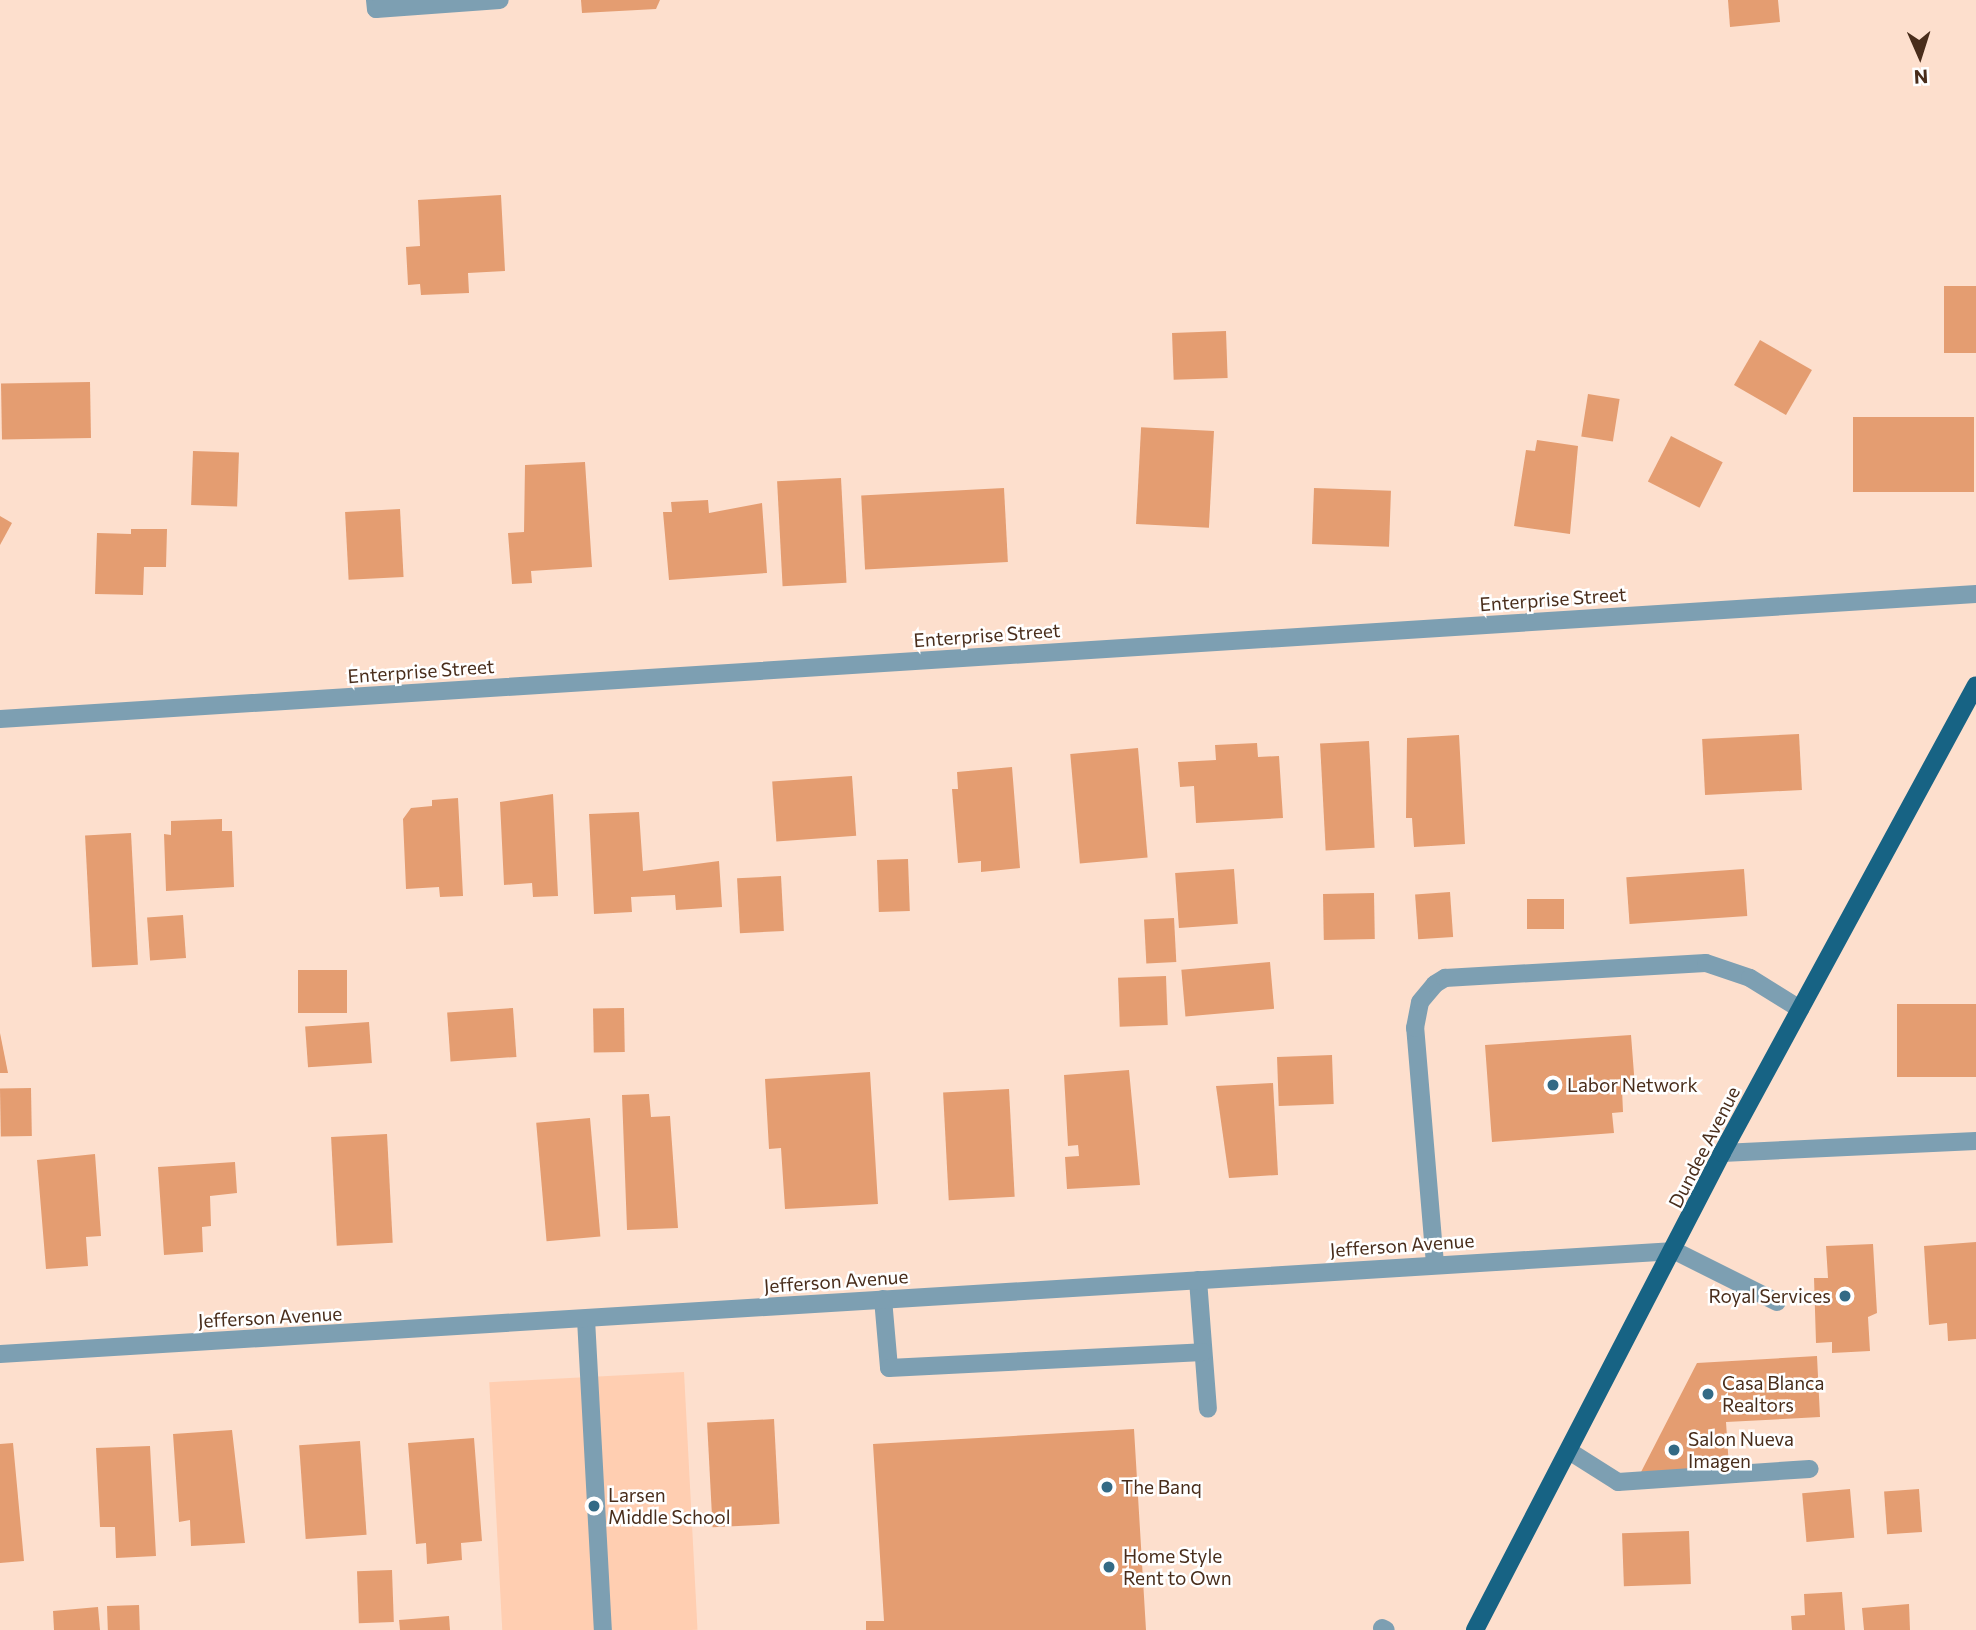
<!DOCTYPE html>
<html>
<head>
<meta charset="utf-8">
<style>
  body { margin:0 }
  #map { position:relative; width:1976px; height:1630px; overflow:hidden; background:#fddfcd; font-family:Commissioner,sans-serif }
  div>[style] { position:absolute }
  [style*='--x'] { left:calc(var(--x)*1px); top:calc(var(--y)*1px); width:calc(var(--w)*1px); rotate:calc(var(--a)*1deg) }
  .built>* { inset:0; background:#ffceb1; transform-origin:0 0 }
  .building>* { inset:0; background:#e49d71; transform-origin:0 0 }
  .service>* { height:18px; margin:-9px; padding:0 9px; transform-origin:9px; border-radius:9px; background:#7d9fb2 }
  .minor>* { height:18px; margin:-9px; padding:0 9px; transform-origin:9px; border-radius:9px; background:#7d9fb2 }
  .primary>* { height:18px; margin:-9px; padding:0 9px; transform-origin:9px; border-radius:9px; background:#176384 }
  .dots>* { width:19px; height:19px; translate:-50% -50%; box-sizing:border-box; border:4px solid #fff; border-radius:50% }
  span { translate:-50% -50%; white-space:nowrap; text-align:center; line-height:1.15; -webkit-text-stroke:5px #fff; paint-order:stroke }
  .street-label { font-size:19px; color:#492d1b }
  .poi-label { font-size:19px; color:#492d1b }
  .left { translate:0 -50%; text-align:left }
  .right { translate:-100% -50%; text-align:right }
  .north { position:absolute; left:1885px; top:21px; width:70px; height:70px; -webkit-text-stroke:5px #fff; paint-order:stroke; rotate:177deg; font-size:19px; font-weight:700; line-height:28px; text-align:center; color:#492d1b }
  .north::after { content:''; display:block; margin:auto; width:24px; height:32px; background:#492d1b; clip-path:polygon(50% 0,100% 100%,50% 72%,0 100%) }
</style>
</head>
<body>
<div id="map">
  <div class="built">
    <i style="left:684px;top:1372px;width:258px;height:195px;rotate:87deg"></i>
  </div>
  <div class="building">
    <i style="clip-path:polygon(581px 0,660px 0,656px 9px,582px 13px)"></i>
    <i style="clip-path:polygon(1728px 0,1778px 0,1780px 22px,1730px 27px)"></i>
    <i style="clip-path:polygon(501px 195px,505px 271px,468px 273px,469px 293px,421px 295px,420px 284px,408px 285px,406px 247px,420px 246px,418px 200px)"></i>
    <i style="left:1976px;top:286px;width:67px;height:32px;rotate:90deg"></i>
    <i style="left:1226px;top:331px;width:47px;height:54px;rotate:88deg"></i>
    <i style="left:1760px;top:340px;width:60px;height:52px;rotate:30deg"></i>
    <i style="left:90px;top:382px;width:56px;height:89px;rotate:89deg"></i>
    <i style="left:1588px;top:394px;width:32px;height:43px;rotate:9deg"></i>
    <i style="left:1974px;top:417px;width:75px;height:121px;rotate:90deg"></i>
    <i style="left:1214px;top:431px;width:97px;height:73px;rotate:93deg"></i>
    <i style="left:1671px;top:436px;width:58px;height:51px;rotate:27deg"></i>
    <i style="clip-path:polygon(1537px 440px,1578px 446px,1570px 534px,1514px 526px,1526px 450px,1535px 451px)"></i>
    <i style="left:193px;top:451px;width:46px;height:54px;rotate:2deg"></i>
    <i style="clip-path:polygon(585px 462px,592px 567px,531px 571px,532px 583px,512px 584px,508px 533px,524px 532px,525px 465px)"></i>
    <i style="left:841px;top:478px;width:105px;height:64px;rotate:87deg"></i>
    <i style="left:1004px;top:488px;width:74px;height:143px;rotate:87deg"></i>
    <i style="left:1314px;top:488px;width:77px;height:56px;rotate:2deg"></i>
    <i style="clip-path:polygon(708px 500px,709px 513px,762px 503px,767px 573px,669px 580px,663px 512px,672px 512px,671px 502px)"></i>
    <i style="left:400px;top:509px;width:68px;height:55px;rotate:87deg"></i>
    <i style="clip-path:polygon(0 516px,12px 523px,0 545px)"></i>
    <i style="clip-path:polygon(131px 529px,167px 529px,166px 567px,144px 567px,143px 595px,95px 594px,97px 533px,131px 534px)"></i>
    <i style="left:1799px;top:734px;width:56px;height:97px;rotate:87deg"></i>
    <i style="clip-path:polygon(1459px 735px,1465px 844px,1414px 847px,1412px 818px,1406px 818px,1407px 738px)"></i>
    <i style="left:1369px;top:741px;width:107px;height:49px;rotate:87deg"></i>
    <i style="clip-path:polygon(1257px 743px,1258px 757px,1279px 756px,1283px 818px,1196px 823px,1194px 786px,1180px 787px,1178px 762px,1216px 760px,1215px 745px)"></i>
    <i style="left:1138px;top:748px;width:110px;height:68px;rotate:85deg"></i>
    <i style="clip-path:polygon(1012px 767px,1020px 868px,981px 872px,981px 861px,958px 863px,952px 789px,958px 789px,957px 772px)"></i>
    <i style="left:852px;top:776px;width:60px;height:80px;rotate:86deg"></i>
    <i style="clip-path:polygon(553px 794px,558px 896px,533px 897px,532px 883px,504px 885px,500px 802px)"></i>
    <i style="clip-path:polygon(458px 798px,463px 896px,440px 897px,439px 887px,406px 889px,403px 819px,411px 808px,432px 806px,432px 800px)"></i>
    <i style="clip-path:polygon(639px 812px,643px 871px,719px 861px,722px 907px,676px 910px,675px 895px,631px 897px,632px 912px,594px 914px,589px 814px)"></i>
    <i style="clip-path:polygon(222px 819px,222px 831px,232px 831px,234px 887px,166px 891px,164px 834px,171px 835px,171px 821px)"></i>
    <i style="left:131px;top:833px;width:132px;height:46px;rotate:87deg"></i>
    <i style="left:908px;top:859px;width:52px;height:31px;rotate:88deg"></i>
    <i style="left:1234px;top:869px;width:55px;height:59px;rotate:86deg"></i>
    <i style="left:1744px;top:869px;width:47px;height:118px;rotate:86deg"></i>
    <i style="left:781px;top:876px;width:55px;height:44px;rotate:87deg"></i>
    <i style="left:1450px;top:892px;width:45px;height:35px;rotate:86deg"></i>
    <i style="left:1374px;top:893px;width:46px;height:51px;rotate:89deg"></i>
    <i style="left:1564px;top:899px;width:30px;height:37px;rotate:90deg"></i>
    <i style="left:183px;top:915px;width:43px;height:36px;rotate:86deg"></i>
    <i style="left:1174px;top:918px;width:44px;height:30px;rotate:87deg"></i>
    <i style="left:1270px;top:962px;width:47px;height:89px;rotate:85deg"></i>
    <i style="left:347px;top:970px;width:43px;height:49px;rotate:90deg"></i>
    <i style="left:1166px;top:976px;width:49px;height:48px;rotate:88deg"></i>
    <i style="left:1976px;top:1004px;width:73px;height:79px;rotate:90deg"></i>
    <i style="left:513px;top:1008px;width:49px;height:66px;rotate:86deg"></i>
    <i style="left:624px;top:1008px;width:44px;height:31px;rotate:89deg"></i>
    <i style="left:369px;top:1022px;width:41px;height:64px;rotate:86deg"></i>
    <i style="clip-path:polygon(0 1033px,8px 1073px,0 1073px)"></i>
    <i style="clip-path:polygon(1631px 1035px,1635px 1087px,1622px 1089px,1623px 1112px,1612px 1113px,1614px 1133px,1492px 1142px,1485px 1045px)"></i>
    <i style="left:1332px;top:1055px;width:49px;height:55px;rotate:88deg"></i>
    <i style="clip-path:polygon(1129px 1070px,1140px 1185px,1067px 1189px,1065px 1157px,1079px 1156px,1078px 1145px,1068px 1146px,1064px 1075px)"></i>
    <i style="clip-path:polygon(870px 1072px,878px 1204px,785px 1209px,781px 1148px,769px 1149px,765px 1079px)"></i>
    <i style="clip-path:polygon(1273px 1083px,1278px 1175px,1229px 1178px,1216px 1086px)"></i>
    <i style="left:31px;top:1088px;width:48px;height:31px;rotate:89deg"></i>
    <i style="left:1009px;top:1089px;width:108px;height:66px;rotate:87deg"></i>
    <i style="clip-path:polygon(649px 1094px,651px 1117px,670px 1116px,678px 1228px,627px 1230px,622px 1095px)"></i>
    <i style="left:590px;top:1118px;width:119px;height:54px;rotate:85deg"></i>
    <i style="left:387px;top:1134px;width:109px;height:56px;rotate:87deg"></i>
    <i style="clip-path:polygon(95px 1154px,101px 1236px,86px 1237px,88px 1266px,46px 1269px,37px 1160px)"></i>
    <i style="clip-path:polygon(235px 1162px,237px 1193px,210px 1196px,211px 1226px,202px 1227px,203px 1252px,164px 1255px,158px 1167px)"></i>
    <i style="clip-path:polygon(1976px 1242px,1976px 1339px,1948px 1341px,1947px 1323px,1929px 1325px,1924px 1246px)"></i>
    <i style="clip-path:polygon(1873px 1244px,1877px 1313px,1868px 1317px,1870px 1351px,1832px 1353px,1832px 1342px,1816px 1343px,1814px 1278px,1828px 1278px,1826px 1246px)"></i>
    <i style="clip-path:polygon(1817px 1356px,1820px 1417px,1726px 1422px,1729px 1467px,1641px 1472px,1697px 1363px)"></i>
    <i style="left:774px;top:1419px;width:105px;height:67px;rotate:87deg"></i>
    <i style="clip-path:polygon(1134px 1429px,1146px 1630px,866px 1630px,866px 1621px,884px 1621px,873px 1444px)"></i>
    <i style="clip-path:polygon(232px 1430px,245px 1543px,191px 1546px,190px 1520px,179px 1522px,173px 1434px)"></i>
    <i style="clip-path:polygon(474px 1438px,482px 1541px,461px 1543px,462px 1560px,427px 1564px,426px 1543px,416px 1544px,408px 1443px)"></i>
    <i style="left:360px;top:1441px;width:94px;height:61px;rotate:86deg"></i>
    <i style="clip-path:polygon(13px 1443px,24px 1561px,0 1563px,0 1444px)"></i>
    <i style="clip-path:polygon(150px 1446px,156px 1556px,116px 1558px,115px 1527px,100px 1527px,96px 1448px)"></i>
    <i style="left:1850px;top:1489px;width:49px;height:48px;rotate:85deg"></i>
    <i style="left:1919px;top:1489px;width:43px;height:35px;rotate:86deg"></i>
    <i style="left:1689px;top:1531px;width:53px;height:67px;rotate:88deg"></i>
    <i style="left:392px;top:1570px;width:52px;height:35px;rotate:88deg"></i>
    <i style="clip-path:polygon(1842px 1592px,1845px 1630px,1792px 1630px,1791px 1616px,1805px 1615px,1804px 1594px)"></i>
    <i style="clip-path:polygon(1909px 1604px,1910px 1630px,1864px 1630px,1862px 1608px)"></i>
    <i style="left:139px;top:1605px;width:25px;height:32px;rotate:88deg"></i>
    <i style="clip-path:polygon(98px 1607px,100px 1630px,54px 1630px,53px 1611px)"></i>
    <i style="clip-path:polygon(449px 1616px,450px 1630px,400px 1630px,399px 1620px)"></i>
  </div>
  <div class="service">
    <i style="--x:375;--y:0;--w:9;--a:84"></i>
    <i style="--x:376;--y:9;--w:124;--a:-4.2"></i>
    <i style="--x:1675;--y:1251;--w:114;--a:26.6"></i>
    <i style="--x:1435;--y:1264;--w:237;--a:-94.8"></i>
    <i style="--x:1415;--y:1028;--w:26;--a:-79"></i>
    <i style="--x:1420;--y:1002;--w:23;--a:-50"></i>
    <i style="--x:1435;--y:984;--w:12;--a:-31"></i>
    <i style="--x:1445;--y:978;--w:261;--a:-3.3"></i>
    <i style="--x:1706;--y:963;--w:46;--a:18.8"></i>
    <i style="--x:1750;--y:978;--w:59;--a:31.8"></i>
    <i style="--x:1198;--y:1280;--w:129;--a:85.6"></i>
    <i style="--x:883;--y:1299;--w:69;--a:85"></i>
    <i style="--x:889;--y:1368;--w:314;--a:-2.9"></i>
    <i style="--x:586;--y:1319;--w:311;--a:86.9"></i>
    <i style="--x:1569;--y:1451;--w:58;--a:32.3"></i>
    <i style="--x:1618;--y:1482;--w:192;--a:-3.9"></i>
    <i style="--x:1382;--y:1628;--w:4;--a:27"></i>
  </div>
  <div class="minor">
    <i style="--x:0;--y:719;--w:1980;--a:-3.62"></i>
    <i style="--x:1722;--y:1153;--w:254;--a:-2.7"></i>
    <i style="--x:0;--y:1354;--w:1678;--a:-3.52"></i>
  </div>
  <div class="primary">
    <i style="--x:1475;--y:1630;--w:537;--a:-62.62"></i>
    <i style="--x:1722;--y:1153;--w:532;--a:-61.51"></i>
  </div>
  <div class="dots">
    <i style="left:1553px;top:1085px;background:#336a85"></i>
    <i style="left:1845px;top:1296px;background:#336a85"></i>
    <i style="left:1708px;top:1394px;background:#336a85"></i>
    <i style="left:1674px;top:1450px;background:#336a85"></i>
    <i style="left:1107px;top:1487px;background:#336a85"></i>
    <i style="left:594px;top:1506px;background:#336a85"></i>
    <i style="left:1109px;top:1567px;background:#336a85"></i>
  </div>
  <div class="street-label">
    <span style="left:1553px;top:599px;rotate:-4deg">Enterprise Street</span>
    <span style="left:987px;top:635px;rotate:-4deg">Enterprise Street</span>
    <span style="left:421px;top:671px;rotate:-4deg">Enterprise Street</span>
    <span style="left:1704px;top:1147px;rotate:-63deg">Dundee Avenue</span>
    <span style="left:1402px;top:1245px;rotate:-4deg">Jefferson Avenue</span>
    <span style="left:836px;top:1281px;rotate:-4deg">Jefferson Avenue</span>
    <span style="left:270px;top:1317px;rotate:-3deg">Jefferson Avenue</span>
  </div>
  <div class="poi-label">
    <span class="left" style="left:1567px;top:1085px">Labor Network</span>
    <span class="right" style="left:1831px;top:1296px">Royal Services</span>
    <span class="left" style="left:1722px;top:1394px">Casa Blanca<br>Realtors</span>
    <span class="left" style="left:1688px;top:1450px">Salon Nueva<br>Imagen</span>
    <span class="left" style="left:1121px;top:1487px">The Banq</span>
    <span class="left" style="left:608px;top:1506px">Larsen<br>Middle School</span>
    <span class="left" style="left:1123px;top:1567px">Home Style<br>Rent to Own</span>
  </div>
  <div class="north">N</div>
</div>
</body>
</html>
